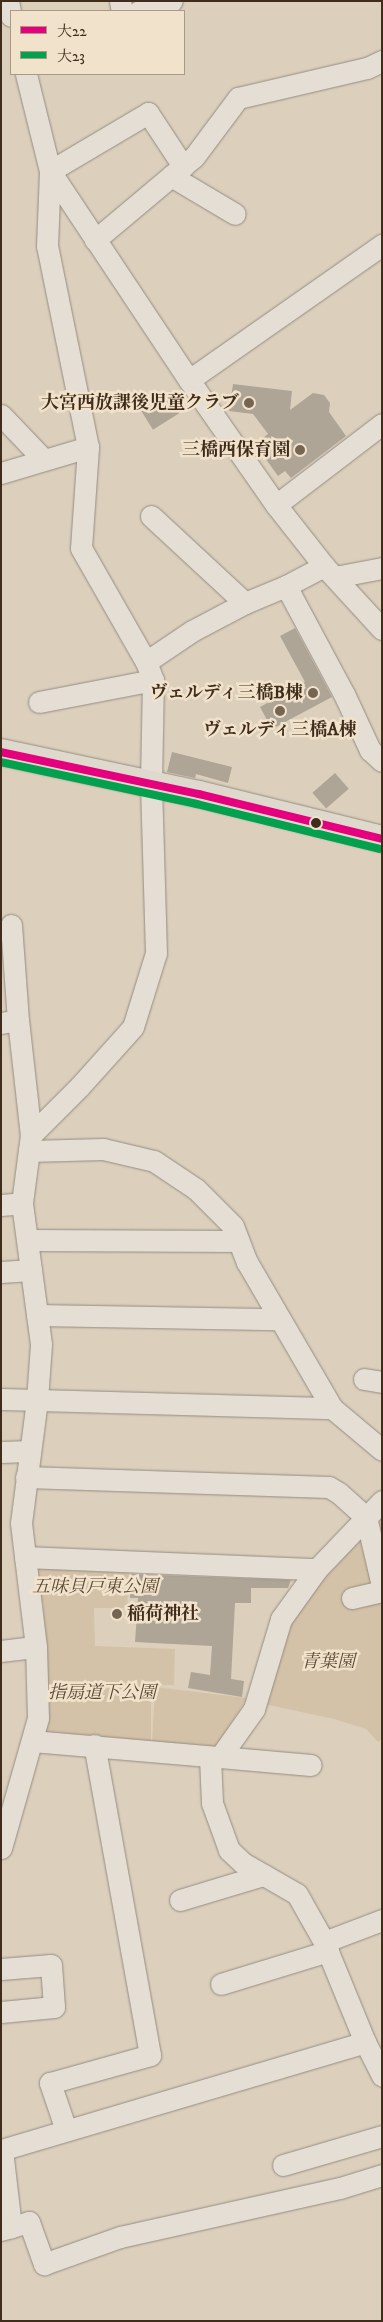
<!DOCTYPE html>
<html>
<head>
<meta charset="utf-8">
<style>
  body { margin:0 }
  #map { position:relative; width:383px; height:2322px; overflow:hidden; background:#dcd0bd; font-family:"IM FELL DW Pica","Noto Serif JP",serif }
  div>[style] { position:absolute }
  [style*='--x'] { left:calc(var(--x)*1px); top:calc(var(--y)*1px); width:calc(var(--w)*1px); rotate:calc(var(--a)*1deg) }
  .green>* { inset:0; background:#d3c2a8 }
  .building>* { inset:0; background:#aea597; transform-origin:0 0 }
  .roads { filter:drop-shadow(0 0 1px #968c80) drop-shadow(0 0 1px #968c80) }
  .minor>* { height:21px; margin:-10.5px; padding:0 10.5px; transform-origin:10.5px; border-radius:10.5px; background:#e4ded4 }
  .major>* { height:26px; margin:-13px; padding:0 13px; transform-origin:13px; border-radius:13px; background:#dfd8cd }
  .bus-1>* { height:8px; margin:-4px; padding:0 4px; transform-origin:4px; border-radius:4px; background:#e5007d }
  .bus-2>* { height:8px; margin:-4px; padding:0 4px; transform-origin:4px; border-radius:4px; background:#03a04e }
  .dots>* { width:14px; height:14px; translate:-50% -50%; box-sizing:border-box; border:2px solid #f1e2cc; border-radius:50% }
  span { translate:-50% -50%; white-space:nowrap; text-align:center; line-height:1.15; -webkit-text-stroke:5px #f1e2cc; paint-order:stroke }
  .poi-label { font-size:18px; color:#402c1b; font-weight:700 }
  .right { translate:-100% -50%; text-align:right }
  .left { translate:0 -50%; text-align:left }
  .park-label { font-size:18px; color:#5c4834; font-style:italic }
  .frame { position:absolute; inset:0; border:2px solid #402c1b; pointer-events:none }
  .legend { position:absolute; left:10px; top:10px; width:175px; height:65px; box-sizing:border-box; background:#f1e2cc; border:1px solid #aa9985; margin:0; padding:6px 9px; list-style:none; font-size:15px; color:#402c1b }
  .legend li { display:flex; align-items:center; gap:10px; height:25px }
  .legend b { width:25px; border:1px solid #aa9985 }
</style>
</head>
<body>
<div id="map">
  <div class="green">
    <i style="clip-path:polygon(382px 1507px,382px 1739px,378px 1742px,366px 1729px,334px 1719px,255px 1702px,286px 1623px,321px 1574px)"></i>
    <i style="clip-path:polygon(40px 1564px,129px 1568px,127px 1608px,94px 1608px,95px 1646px,175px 1649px,174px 1685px,151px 1685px,151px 1744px,37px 1734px,49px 1697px,43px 1603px,38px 1594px,35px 1572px)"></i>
    <i style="clip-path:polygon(155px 1687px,247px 1698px,216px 1748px,152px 1743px)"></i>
  </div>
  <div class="building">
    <i style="clip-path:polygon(233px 384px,292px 391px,290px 410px,313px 393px,324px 395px,330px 403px,329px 412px,346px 436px,291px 478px,285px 471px,278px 476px,255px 444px,268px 434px,253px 414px,229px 411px)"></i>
    <i style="left:166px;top:392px;width:25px;height:31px;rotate:58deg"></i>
    <i style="clip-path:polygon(295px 628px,332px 697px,272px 729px,260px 707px,305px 682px,280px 636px)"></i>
    <i style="clip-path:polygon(172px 752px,232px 767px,228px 783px,196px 774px,195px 778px,167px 772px)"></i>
    <i style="left:335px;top:773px;width:21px;height:30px;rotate:49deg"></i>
    <i style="clip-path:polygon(131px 1574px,291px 1580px,288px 1588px,251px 1588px,251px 1603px,235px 1603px,231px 1679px,244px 1681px,242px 1697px,188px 1688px,191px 1672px,210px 1675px,212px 1646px,135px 1642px,138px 1598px,130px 1598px)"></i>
  </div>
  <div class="roads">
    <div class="minor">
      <i style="--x:8;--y:1;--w:15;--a:79"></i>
      <i style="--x:120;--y:1;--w:10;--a:79"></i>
      <i style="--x:139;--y:11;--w:34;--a:-17"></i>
      <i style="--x:50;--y:171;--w:251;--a:56.4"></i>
      <i style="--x:189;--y:380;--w:152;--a:55.2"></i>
      <i style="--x:276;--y:505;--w:78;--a:51.8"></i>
      <i style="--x:324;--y:566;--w:86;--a:47.4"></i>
      <i style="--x:50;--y:171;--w:114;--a:-30.6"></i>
      <i style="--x:148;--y:113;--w:64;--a:56.6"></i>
      <i style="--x:171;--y:176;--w:74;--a:30.7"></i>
      <i style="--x:95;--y:240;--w:129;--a:-40"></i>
      <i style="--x:194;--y:157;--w:74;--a:-53.3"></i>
      <i style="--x:238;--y:98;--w:132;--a:-13.1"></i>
      <i style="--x:367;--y:68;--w:17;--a:-25"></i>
      <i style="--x:189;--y:380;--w:236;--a:-35"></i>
      <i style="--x:1;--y:415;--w:61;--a:46.3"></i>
      <i style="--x:1;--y:473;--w:91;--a:-16.6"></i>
      <i style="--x:276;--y:505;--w:133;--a:-37.4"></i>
      <i style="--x:151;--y:516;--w:128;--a:42.8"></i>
      <i style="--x:335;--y:577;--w:48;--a:-10.8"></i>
      <i style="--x:286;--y:586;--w:123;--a:61.8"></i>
      <i style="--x:344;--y:694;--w:62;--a:65.1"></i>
      <i style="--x:370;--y:750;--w:16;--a:43"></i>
      <i style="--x:146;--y:662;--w:55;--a:-34"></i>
      <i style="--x:192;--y:631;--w:60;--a:-27.8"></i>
      <i style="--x:245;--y:603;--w:44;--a:-22.5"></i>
      <i style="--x:286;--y:586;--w:43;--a:-27.8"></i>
      <i style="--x:39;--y:702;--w:116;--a:-10.9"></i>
      <i style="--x:11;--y:925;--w:95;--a:85.8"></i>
      <i style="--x:1;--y:1023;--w:17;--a:-10"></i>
      <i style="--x:18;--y:1020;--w:116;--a:83.6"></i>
      <i style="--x:29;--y:1151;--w:74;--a:-1.5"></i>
      <i style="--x:103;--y:1149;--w:52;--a:13.2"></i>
      <i style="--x:154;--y:1161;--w:50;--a:33.7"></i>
      <i style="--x:196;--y:1189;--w:52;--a:45"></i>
      <i style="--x:233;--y:1226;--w:39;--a:69"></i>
      <i style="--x:247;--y:1262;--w:169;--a:59.8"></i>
      <i style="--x:332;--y:1408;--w:65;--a:40"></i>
      <i style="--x:1;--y:1205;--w:21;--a:-5"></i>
      <i style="--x:28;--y:1240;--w:210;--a:0.3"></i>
      <i style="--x:1;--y:1272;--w:30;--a:-4"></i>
      <i style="--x:37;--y:1315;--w:241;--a:1"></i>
      <i style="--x:364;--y:1379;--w:18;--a:9"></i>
      <i style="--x:1;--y:1399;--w:331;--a:1.6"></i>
      <i style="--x:1;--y:1452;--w:29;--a:-2"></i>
      <i style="--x:26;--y:1477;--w:303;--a:1.9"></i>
      <i style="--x:329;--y:1487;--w:12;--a:31"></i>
      <i style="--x:339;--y:1493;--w:36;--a:42"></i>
      <i style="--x:366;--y:1517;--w:71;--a:76.9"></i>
      <i style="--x:25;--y:1557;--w:292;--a:2.4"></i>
      <i style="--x:352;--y:1598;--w:31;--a:-13"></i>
      <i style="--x:1;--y:1651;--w:35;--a:-7"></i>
      <i style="--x:32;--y:1741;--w:189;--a:4.9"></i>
      <i style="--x:220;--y:1757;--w:59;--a:-54.7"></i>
      <i style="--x:254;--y:1709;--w:94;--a:-73.3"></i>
      <i style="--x:281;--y:1619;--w:62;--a:-54.2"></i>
      <i style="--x:317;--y:1569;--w:94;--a:-46.3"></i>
      <i style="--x:210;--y:1757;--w:46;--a:87.5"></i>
      <i style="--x:212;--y:1803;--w:50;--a:70.1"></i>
      <i style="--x:229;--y:1850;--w:19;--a:43"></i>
      <i style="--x:243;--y:1863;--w:62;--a:29.9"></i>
      <i style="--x:297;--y:1894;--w:55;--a:60.6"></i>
      <i style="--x:324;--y:1942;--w:108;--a:67.7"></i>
      <i style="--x:365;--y:2042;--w:38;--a:63"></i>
      <i style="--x:220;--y:1757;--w:91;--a:5"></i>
      <i style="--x:1;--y:1848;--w:135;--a:-74.1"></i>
      <i style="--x:38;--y:1718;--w:71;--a:-91.6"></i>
      <i style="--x:36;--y:1647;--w:125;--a:-96.9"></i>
      <i style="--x:21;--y:1523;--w:124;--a:-82.6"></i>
      <i style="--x:37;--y:1400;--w:56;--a:-85.9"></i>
      <i style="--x:41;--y:1344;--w:142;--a:-97.7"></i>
      <i style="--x:22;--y:1203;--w:69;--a:-82.5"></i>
      <i style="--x:31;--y:1135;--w:69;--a:-45"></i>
      <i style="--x:80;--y:1086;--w:79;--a:-48.1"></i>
      <i style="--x:133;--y:1027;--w:77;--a:-72.7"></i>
      <i style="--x:156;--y:953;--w:170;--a:-91.7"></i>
      <i style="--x:151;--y:783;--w:103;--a:-88.9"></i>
      <i style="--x:153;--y:680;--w:19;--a:-111"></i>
      <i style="--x:146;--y:662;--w:131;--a:-119.7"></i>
      <i style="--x:81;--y:548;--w:101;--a:-86"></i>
      <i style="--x:88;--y:447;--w:205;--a:-101.5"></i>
      <i style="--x:47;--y:246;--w:75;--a:-87.7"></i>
      <i style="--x:50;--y:171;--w:100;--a:-103.9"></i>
      <i style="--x:180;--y:1900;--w:87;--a:-16.8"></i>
      <i style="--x:324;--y:1942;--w:62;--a:-20.8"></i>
      <i style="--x:1;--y:1969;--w:50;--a:-4.6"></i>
      <i style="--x:51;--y:1965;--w:42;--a:85.9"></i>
      <i style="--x:54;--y:2007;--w:53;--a:174.6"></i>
      <i style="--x:221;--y:1984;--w:112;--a:-17.1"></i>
      <i style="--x:66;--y:2130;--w:50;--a:-108.8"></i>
      <i style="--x:50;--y:2083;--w:104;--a:-15.6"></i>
      <i style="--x:150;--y:2055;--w:315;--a:-100.2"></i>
      <i style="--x:1;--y:2150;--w:380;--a:-16.5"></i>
      <i style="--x:2;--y:2150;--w:78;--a:83.3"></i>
      <i style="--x:283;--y:2165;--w:103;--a:-16.3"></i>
      <i style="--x:1;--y:2230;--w:29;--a:-16"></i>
      <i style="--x:29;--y:2222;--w:45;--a:70.3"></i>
      <i style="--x:44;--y:2264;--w:81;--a:-19.6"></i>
      <i style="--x:120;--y:2237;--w:225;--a:-12.6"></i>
      <i style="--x:340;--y:2188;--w:44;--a:-17.2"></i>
    </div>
    <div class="major">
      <i style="--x:1;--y:752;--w:202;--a:12"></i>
      <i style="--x:199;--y:794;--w:188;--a:13.8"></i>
    </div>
  </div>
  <div class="bus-1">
    <i style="--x:1;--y:752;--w:202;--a:12"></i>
    <i style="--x:199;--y:794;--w:188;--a:13.8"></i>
  </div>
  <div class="bus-2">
    <i style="--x:1;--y:762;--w:200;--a:12.1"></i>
    <i style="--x:197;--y:804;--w:188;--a:13.8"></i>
  </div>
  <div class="dots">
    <i style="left:249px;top:403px;background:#776554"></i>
    <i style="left:300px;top:450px;background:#776554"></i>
    <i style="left:313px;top:693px;background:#776554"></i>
    <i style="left:280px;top:711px;background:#776554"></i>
    <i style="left:316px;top:823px;background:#402c1b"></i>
    <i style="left:117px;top:1614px;background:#776554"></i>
  </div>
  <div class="poi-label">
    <span class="right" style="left:239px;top:403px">大宮西放課後児童クラブ</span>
    <span class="right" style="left:290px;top:450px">三橋西保育園</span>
    <span class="right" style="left:303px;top:693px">ヴェルディ三橋B棟</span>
    <span style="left:280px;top:730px">ヴェルディ三橋A棟</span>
    <span class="left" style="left:127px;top:1614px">稲荷神社</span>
  </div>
  <div class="park-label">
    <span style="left:95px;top:1587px">五味貝戸東公園</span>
    <span style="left:328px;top:1662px">青葉園</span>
    <span style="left:102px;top:1693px">指扇道下公園</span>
  </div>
  <div class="frame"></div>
  <ul class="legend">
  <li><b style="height:6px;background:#e5007d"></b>大22</li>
  <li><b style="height:6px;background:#03a04e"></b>大23</li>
  </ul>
</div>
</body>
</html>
